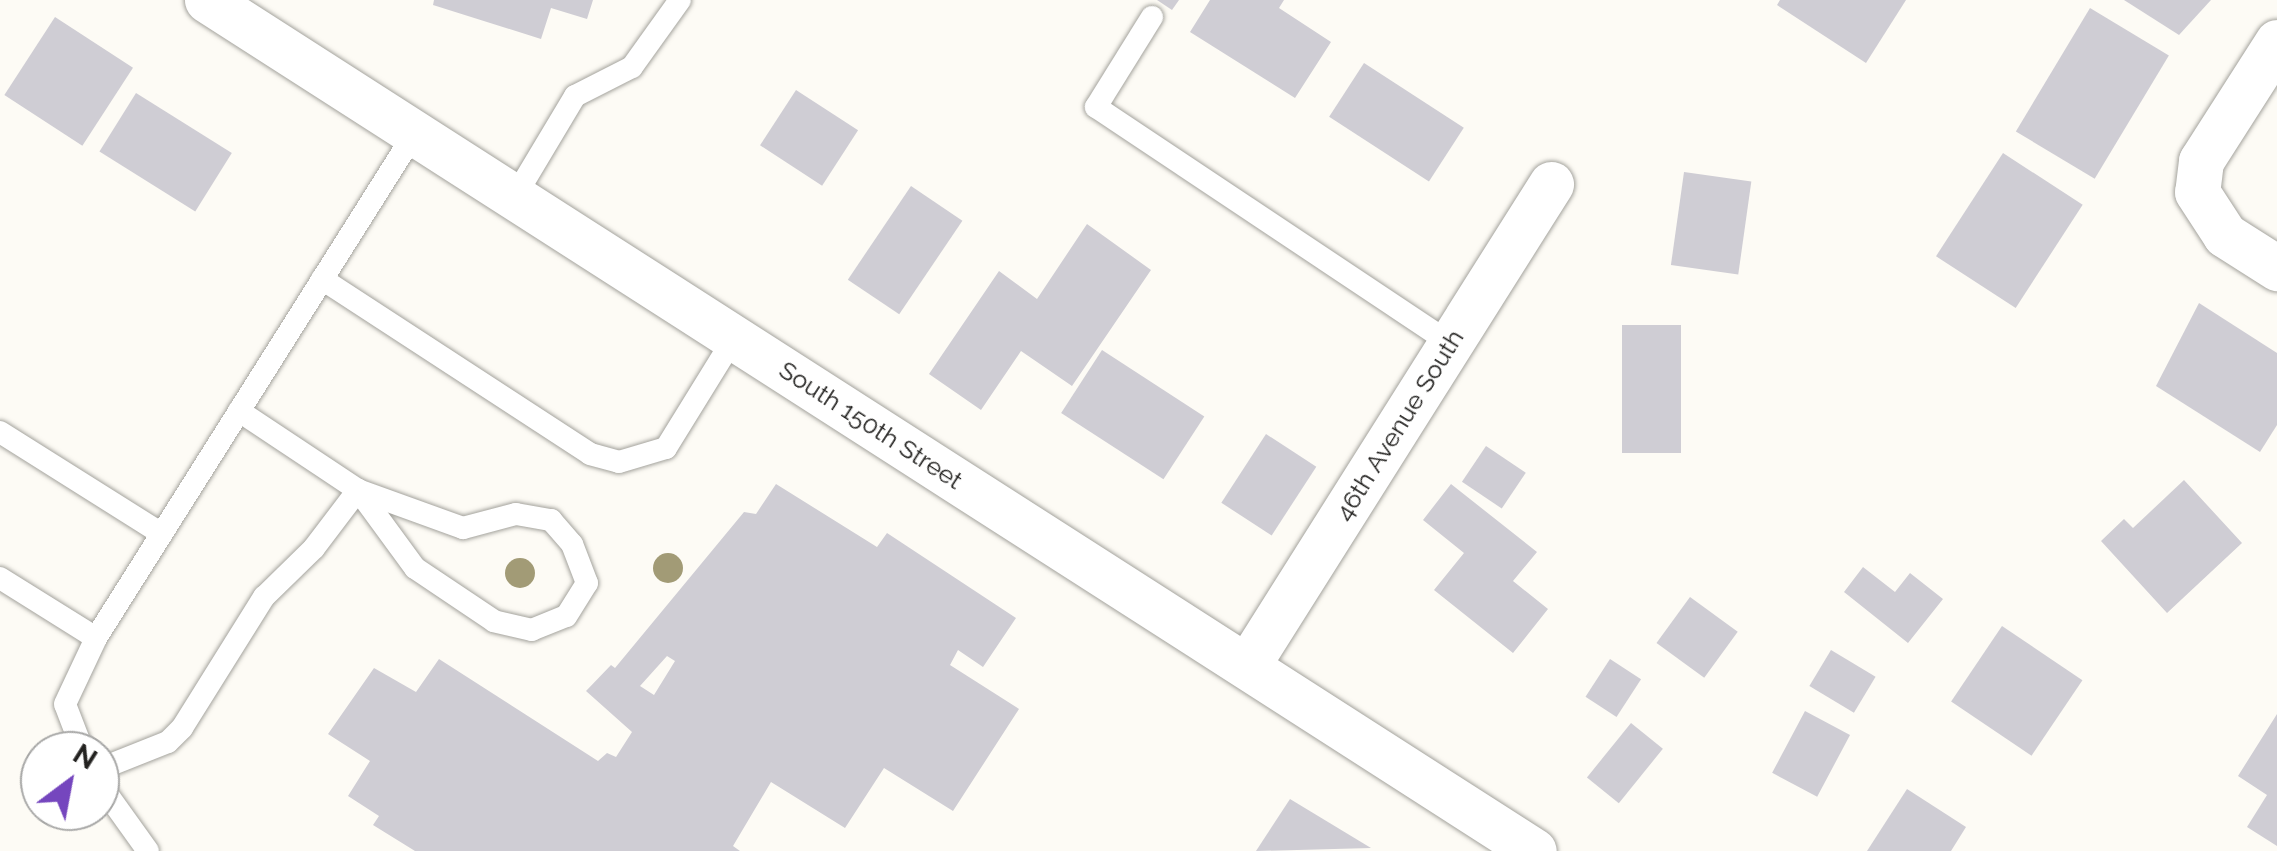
<!DOCTYPE html>
<html>
<head>
<meta charset="utf-8">
<style>
  body { margin:0 }
  #map { position:relative; width:2277px; height:851px; overflow:hidden; background:#fdfbf5; font-family:Raleway,sans-serif }
  div>[style] { position:absolute }
  [style*='--x'] { left:calc(var(--x)*1px); top:calc(var(--y)*1px); width:calc(var(--w)*1px); rotate:calc(var(--a)*1deg) }
  .building>* { inset:0; background:#cfcdd4; transform-origin:0 0 }
  .roads { filter:drop-shadow(0 0 2px #a4a39d) drop-shadow(0 0 2px #a4a39d) }
  .lane>* { height:22px; margin:-11px; padding:0 11px; transform-origin:11px; border-radius:11px; background:#fff }
  .street>* { height:45px; margin:-22.5px; padding:0 22.5px; transform-origin:22.5px; border-radius:22.5px; background:#fff }
  .trees>* { width:30px; height:30px; margin:-15px; border-radius:50%; background:#a29b76 }
  span { translate:-50% -50%; white-space:nowrap; text-align:center; line-height:1.15; -webkit-text-stroke:8px #fff; paint-order:stroke }
  .street-label { font-size:25px; color:#232220 }
  .north { position:absolute; left:20px; top:731px; width:100px; height:100px; box-sizing:border-box; background:#fff; border:2px solid #a7a7a6; border-radius:50%; rotate:32deg; font-size:28px; font-weight:700; line-height:40px; text-align:center; color:#232220 }
  .north::after { content:''; display:block; margin:auto; width:35px; height:45px; background:#7546be; clip-path:polygon(50% 0,100% 100%,50% 72%,0 100%) }
</style>
</head>
<body>
<div id="map">
  <div class="building">
    <i style="clip-path:polygon(434px 0,593px 0,587px 19px,551px 8px,541px 39px,433px 5px)"></i>
    <i style="clip-path:polygon(1157px 0,1179px 0,1172px 10px)"></i>
    <i style="clip-path:polygon(1210px 0,1284px 0,1279px 8px,1331px 42px,1295px 98px,1190px 32px)"></i>
    <i style="clip-path:polygon(1780px 0,1906px 0,1866px 63px,1777px 5px)"></i>
    <i style="clip-path:polygon(2124px 0,2211px 0,2179px 35px)"></i>
    <i style="left:2090px;top:8px;width:92px;height:144px;rotate:31deg"></i>
    <i style="left:55px;top:17px;width:93px;height:93px;rotate:33deg"></i>
    <i style="left:1364px;top:63px;width:119px;height:64px;rotate:33deg"></i>
    <i style="left:796px;top:90px;width:74px;height:66px;rotate:33deg"></i>
    <i style="left:136px;top:93px;width:113px;height:69px;rotate:32deg"></i>
    <i style="left:2003px;top:153px;width:95px;height:123px;rotate:33deg"></i>
    <i style="left:1684px;top:172px;width:68px;height:94px;rotate:8deg"></i>
    <i style="left:911px;top:186px;width:62px;height:113px;rotate:34deg"></i>
    <i style="clip-path:polygon(1087px 224px,1151px 270px,1072px 386px,1021px 351px,981px 410px,929px 374px,999px 271px,1037px 299px)"></i>
    <i style="clip-path:polygon(2199px 303px,2277px 353px,2277px 425px,2260px 452px,2156px 386px)"></i>
    <i style="left:1681px;top:325px;width:128px;height:59px;rotate:90deg"></i>
    <i style="left:1102px;top:350px;width:122px;height:75px;rotate:33deg"></i>
    <i style="left:1266px;top:434px;width:60px;height:82px;rotate:33deg"></i>
    <i style="left:1486px;top:446px;width:48px;height:43px;rotate:34deg"></i>
    <i style="clip-path:polygon(2184px 480px,2242px 543px,2167px 613px,2101px 541px,2124px 519px,2133px 528px)"></i>
    <i style="clip-path:polygon(evenodd,776px 484px,877px 547px,887px 533px,1016px 618px,983px 667px,958px 650px,950px 665px,1019px 709px,953px 811px,884px 768px,845px 828px,771px 782px,733px 846px,740px 851px,415px 851px,373px 825px,379px 816px,348px 796px,370px 761px,328px 734px,374px 668px,416px 692px,439px 659px,598px 761px,607px 753px,616px 757px,632px 732px,586px 691px,611px 665px,615px 668px,744px 512px,756px 514px,776px 484px,667px 656px,675px 661px,654px 695px,640px 686px,667px 656px)"></i>
    <i style="clip-path:polygon(1451px 484px,1537px 552px,1513px 581px,1548px 609px,1513px 653px,1434px 590px,1464px 553px,1423px 520px)"></i>
    <i style="clip-path:polygon(1863px 567px,1895px 592px,1910px 573px,1943px 599px,1908px 643px,1844px 592px)"></i>
    <i style="left:1690px;top:597px;width:59px;height:57px;rotate:36deg"></i>
    <i style="left:2002px;top:626px;width:97px;height:91px;rotate:34deg"></i>
    <i style="left:1831px;top:650px;width:52px;height:42px;rotate:31deg"></i>
    <i style="left:1610px;top:659px;width:37px;height:45px;rotate:33deg"></i>
    <i style="left:1805px;top:711px;width:51px;height:70px;rotate:28deg"></i>
    <i style="clip-path:polygon(2277px 714px,2277px 846px,2247px 827px,2267px 795px,2238px 776px)"></i>
    <i style="left:1631px;top:723px;width:41px;height:70px;rotate:39deg"></i>
    <i style="clip-path:polygon(1907px 789px,1966px 827px,1951px 851px,1867px 851px)"></i>
    <i style="clip-path:polygon(1290px 799px,1371px 848px,1256px 851px)"></i>
  </div>
  <div class="roads">
    <div class="lane">
      <i style="--x:1152;--y:17;--w:106;--a:121.9"></i>
      <i style="--x:1096;--y:107;--w:427;--a:33.7"></i>
      <i style="--x:514;--y:198;--w:119;--a:-59.1"></i>
      <i style="--x:575;--y:96;--w:64;--a:-27"></i>
      <i style="--x:632;--y:67;--w:82;--a:-54.4"></i>
      <i style="--x:322;--y:279;--w:320;--a:33.1"></i>
      <i style="--x:590;--y:454;--w:30;--a:15"></i>
      <i style="--x:619;--y:462;--w:49;--a:-16.6"></i>
      <i style="--x:666;--y:448;--w:129;--a:-58.3"></i>
      <i style="--x:0;--y:432;--w:191;--a:32.2"></i>
      <i style="--x:358;--y:490;--w:112;--a:19.9"></i>
      <i style="--x:463;--y:528;--w:55;--a:-14.8"></i>
      <i style="--x:516;--y:514;--w:36;--a:10"></i>
      <i style="--x:551;--y:520;--w:32;--a:49"></i>
      <i style="--x:572;--y:544;--w:42;--a:69"></i>
      <i style="--x:587;--y:583;--w:39;--a:122"></i>
      <i style="--x:566;--y:616;--w:37;--a:158"></i>
      <i style="--x:532;--y:630;--w:39;--a:-167"></i>
      <i style="--x:494;--y:621;--w:95;--a:-146.1"></i>
      <i style="--x:415;--y:568;--w:97;--a:-126.2"></i>
      <i style="--x:0;--y:578;--w:113;--a:32"></i>
      <i style="--x:96;--y:638;--w:596;--a:-57.75"></i>
      <i style="--x:83;--y:751;--w:50;--a:-111"></i>
      <i style="--x:65;--y:704;--w:73;--a:-64.8"></i>
      <i style="--x:100;--y:769;--w:73;--a:-21.7"></i>
      <i style="--x:168;--y:742;--w:20;--a:-45"></i>
      <i style="--x:182;--y:728;--w:155;--a:-58"></i>
      <i style="--x:264;--y:597;--w:70;--a:-44.4"></i>
      <i style="--x:314;--y:548;--w:73;--a:-52.8"></i>
      <i style="--x:358;--y:490;--w:143;--a:-146.4"></i>
      <i style="--x:100;--y:784;--w:82;--a:54.4"></i>
    </div>
    <div class="street">
      <i style="--x:207;--y:0;--w:1576;--a:32.67"></i>
      <i style="--x:2277;--y:42;--w:141;--a:122.6"></i>
      <i style="--x:2201;--y:161;--w:31;--a:97"></i>
      <i style="--x:2197;--y:192;--w:51;--a:56.9"></i>
      <i style="--x:2225;--y:235;--w:62;--a:32.4"></i>
      <i style="--x:1247;--y:666;--w:570;--a:-57.76"></i>
    </div>
  </div>
  <div class="trees">
    <i style="left:668px;top:568px"></i>
    <i style="left:520px;top:573px"></i>
  </div>
  <div class="street-label">
    <span style="left:871px;top:425px;rotate:33deg">South 150th Street</span>
    <span style="left:1399px;top:425px;rotate:-58deg">46th Avenue South</span>
  </div>
  <div class="north">N</div>
</div>
</body>
</html>
